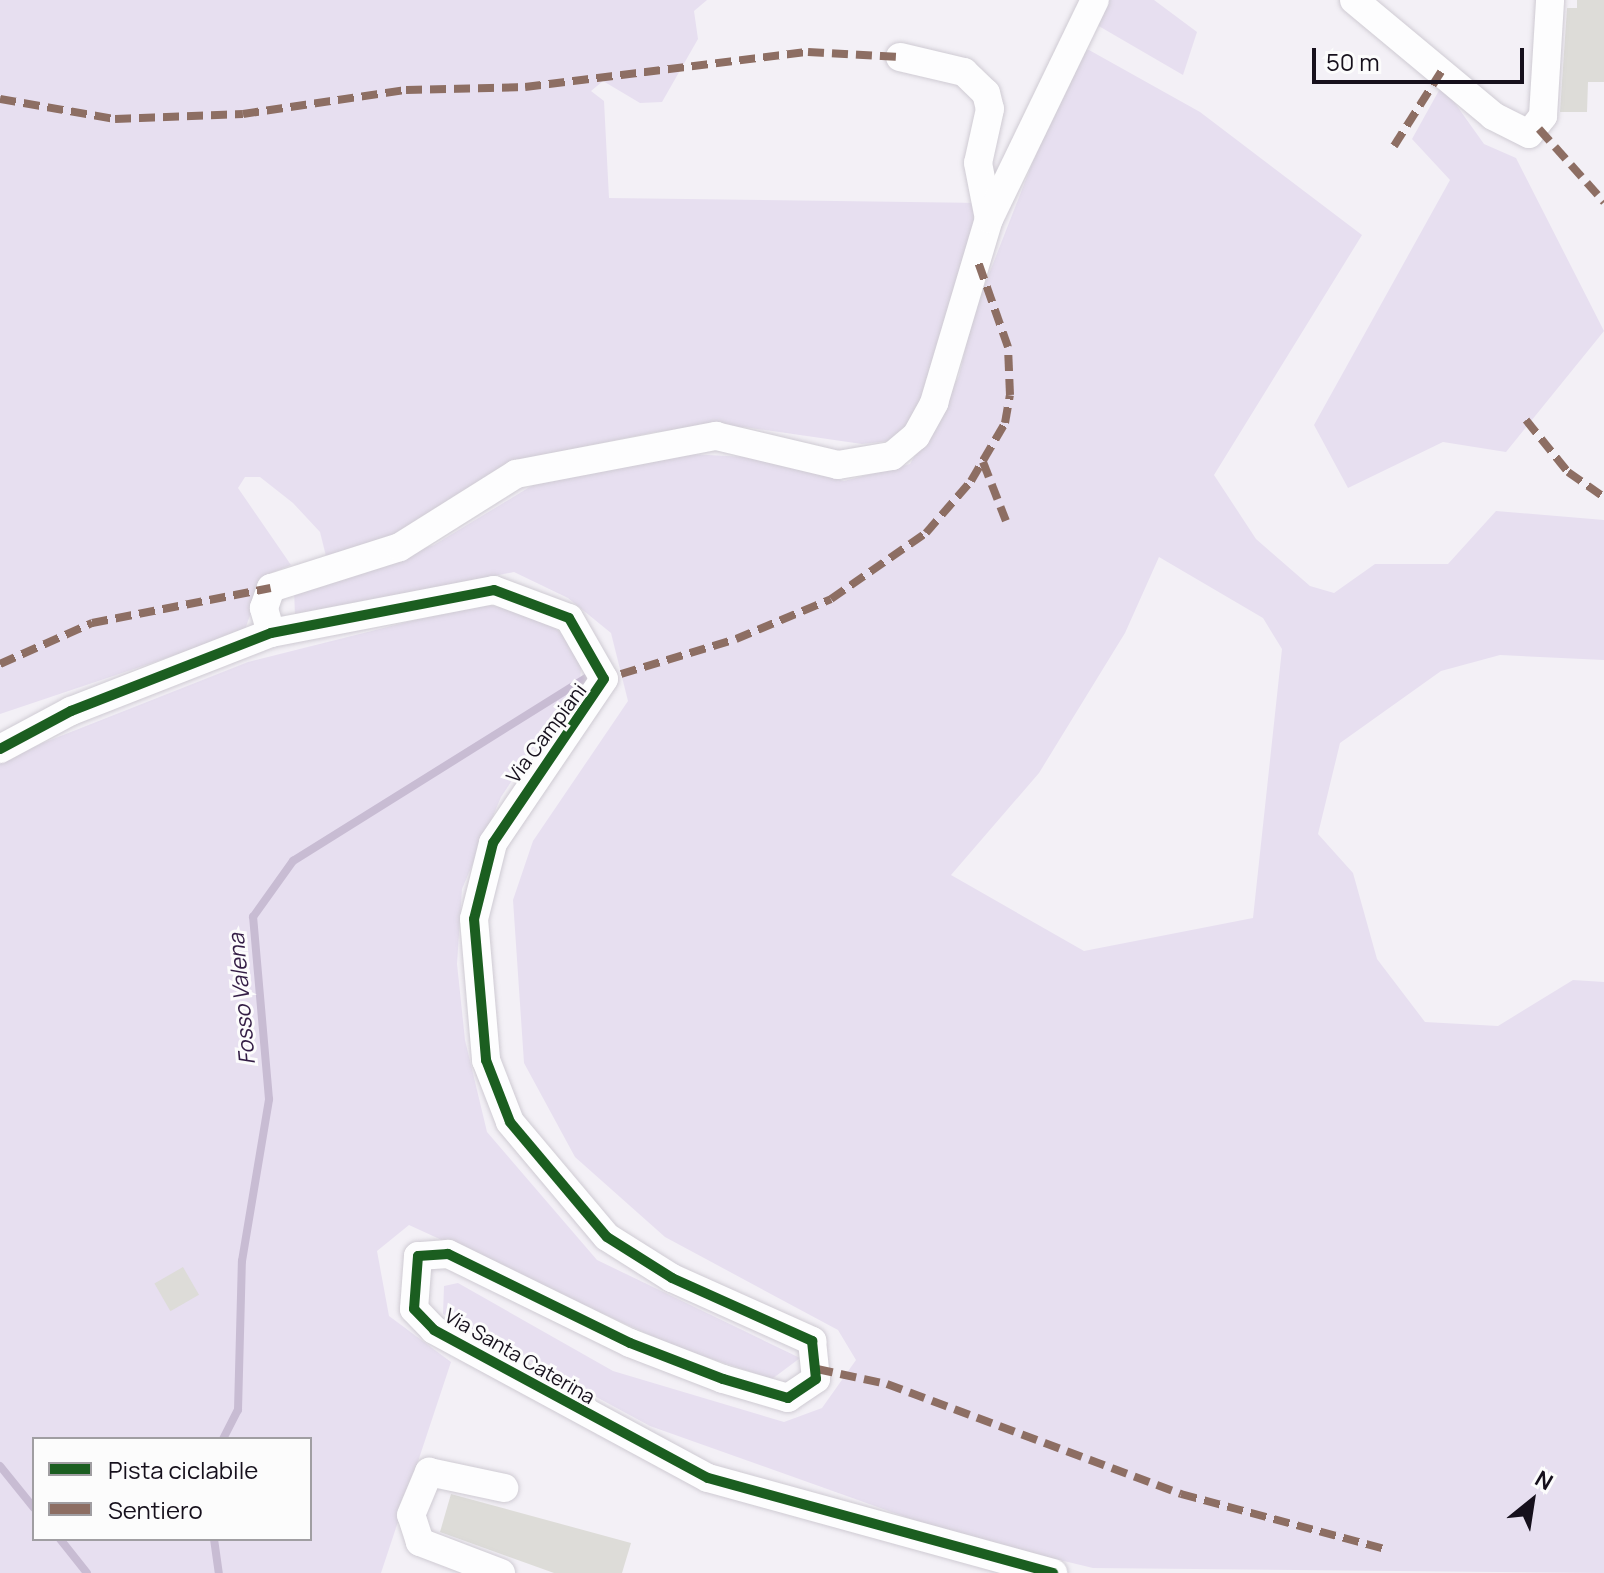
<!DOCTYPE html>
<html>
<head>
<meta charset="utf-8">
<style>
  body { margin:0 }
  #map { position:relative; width:1604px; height:1573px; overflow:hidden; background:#f3f0f6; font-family:Manrope,sans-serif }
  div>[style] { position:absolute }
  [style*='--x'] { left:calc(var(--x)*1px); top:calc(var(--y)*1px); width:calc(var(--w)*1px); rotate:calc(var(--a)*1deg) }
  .green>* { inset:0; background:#e7dff0 }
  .stream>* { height:8px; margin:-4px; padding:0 4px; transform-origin:4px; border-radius:4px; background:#c8bcd3 }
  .building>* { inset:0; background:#dddcd8; transform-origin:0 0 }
  .roads { filter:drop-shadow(0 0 2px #cfcbd3) drop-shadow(0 0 2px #cfcbd3) }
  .street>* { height:28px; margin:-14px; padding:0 14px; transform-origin:14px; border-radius:14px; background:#fdfdfe }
  .quiet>* { height:8px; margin-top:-4px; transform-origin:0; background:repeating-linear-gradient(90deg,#8d6e63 0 16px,transparent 0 24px) }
  .cycleway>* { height:10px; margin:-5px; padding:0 5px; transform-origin:5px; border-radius:5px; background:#1b5e20 }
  span { translate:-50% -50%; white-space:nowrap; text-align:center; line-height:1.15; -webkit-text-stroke:6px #fcfcfc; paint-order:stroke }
  .street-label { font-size:20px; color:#16101c }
  .water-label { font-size:22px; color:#331d45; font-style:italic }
  .legend { position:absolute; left:32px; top:1437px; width:280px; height:104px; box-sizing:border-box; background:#fcfcfc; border:2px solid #a09ea2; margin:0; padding:10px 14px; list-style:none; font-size:24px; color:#16101c }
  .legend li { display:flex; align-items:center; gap:16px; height:40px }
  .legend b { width:40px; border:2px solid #a09ea2 }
  .north { position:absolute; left:1492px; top:1461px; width:80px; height:80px; -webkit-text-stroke:6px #fcfcfc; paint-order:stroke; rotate:30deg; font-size:22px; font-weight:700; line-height:32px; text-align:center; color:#16101c }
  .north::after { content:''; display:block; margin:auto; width:28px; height:36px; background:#16101c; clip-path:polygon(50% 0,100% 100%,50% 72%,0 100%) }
  .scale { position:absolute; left:1312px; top:48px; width:212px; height:36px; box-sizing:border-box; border:4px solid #16101c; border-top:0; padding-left:10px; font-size:24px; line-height:28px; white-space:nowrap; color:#16101c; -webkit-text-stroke:6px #fcfcfc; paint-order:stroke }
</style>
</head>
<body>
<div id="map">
  <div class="green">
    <i style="clip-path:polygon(0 0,707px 0,694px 11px,698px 39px,662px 102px,640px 103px,603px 81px,591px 91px,604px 101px,609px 198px,983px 203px,925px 405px,898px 440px,862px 444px,744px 427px,655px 432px,514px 461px,399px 537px,326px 556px,320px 532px,293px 503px,260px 477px,245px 477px,238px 488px,291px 565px,264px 576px,244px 632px,0 714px)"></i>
    <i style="clip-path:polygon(1109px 0,1154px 0,1197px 32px,1183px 75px,1097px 25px)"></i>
    <i style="clip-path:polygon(1332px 0,1442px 85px,1484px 144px,1516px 158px,1604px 331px,1506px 452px,1443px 442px,1348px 488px,1314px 425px,1450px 180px,1412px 139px,1442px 85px)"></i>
    <i style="clip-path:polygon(evenodd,1089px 50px,1200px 112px,1362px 235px,1214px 475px,1256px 539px,1310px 586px,1334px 593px,1375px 564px,1448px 564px,1496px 511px,1604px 520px,1604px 660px,1500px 655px,1441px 671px,1340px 743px,1318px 834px,1353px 873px,1377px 959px,1425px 1022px,1498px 1026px,1573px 980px,1604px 982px,1604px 1573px,1093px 1568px,959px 1536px,650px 1426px,443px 1314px,444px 1286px,458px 1283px,613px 1371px,784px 1422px,822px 1408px,856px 1360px,838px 1330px,665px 1237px,575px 1157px,524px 1063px,513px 900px,533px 841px,628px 701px,611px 633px,568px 598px,514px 572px,295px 615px,294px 590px,434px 545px,533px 485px,689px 454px,764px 458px,844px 481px,910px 464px,959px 376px,973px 315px,1055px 105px,1080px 51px,1089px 50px,1159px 557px,1263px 618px,1282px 649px,1253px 918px,1084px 951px,951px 875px,1039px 773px,1125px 633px,1159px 557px)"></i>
    <i style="clip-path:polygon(evenodd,479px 604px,536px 612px,582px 651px,579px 698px,550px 723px,501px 797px,462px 889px,457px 964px,465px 1040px,487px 1132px,597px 1260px,800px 1358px,772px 1379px,676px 1347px,409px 1225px,377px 1251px,389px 1316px,451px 1362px,381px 1573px,0 1573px,0 760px,248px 662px,479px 604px,34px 1439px,310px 1439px,310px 1539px,34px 1539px,34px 1439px)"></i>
  </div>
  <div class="stream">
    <i style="--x:223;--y:1439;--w:33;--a:-63"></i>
    <i style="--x:238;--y:1410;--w:149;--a:-88.5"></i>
    <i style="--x:242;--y:1261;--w:164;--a:-80.5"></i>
    <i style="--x:269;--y:1099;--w:183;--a:-95"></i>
    <i style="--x:253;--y:917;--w:69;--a:-54.5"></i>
    <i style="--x:293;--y:861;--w:348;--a:-32"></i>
    <i style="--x:0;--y:1466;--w:54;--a:51"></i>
    <i style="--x:60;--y:1539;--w:43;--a:51.5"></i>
    <i style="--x:214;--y:1539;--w:34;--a:82"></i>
  </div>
  <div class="building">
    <i style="clip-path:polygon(1577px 0,1604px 0,1604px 82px,1588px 82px,1587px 112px,1560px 112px,1567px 8px,1577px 8px)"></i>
    <i style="left:183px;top:1267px;width:32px;height:33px;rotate:60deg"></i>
    <i style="clip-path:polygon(451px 1494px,631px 1543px,622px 1573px,554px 1573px,440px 1532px)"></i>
  </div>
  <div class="roads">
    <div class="street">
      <i style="--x:1354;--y:0;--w:181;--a:39.8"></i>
      <i style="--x:1493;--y:116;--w:40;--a:26.6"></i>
      <i style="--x:1529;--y:134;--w:23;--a:-52"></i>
      <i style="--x:1543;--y:116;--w:116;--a:-86.5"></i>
      <i style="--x:900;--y:57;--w:66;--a:13.2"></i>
      <i style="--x:964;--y:72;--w:30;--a:44"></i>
      <i style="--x:986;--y:93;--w:16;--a:76"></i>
      <i style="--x:990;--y:109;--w:55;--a:102.5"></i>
      <i style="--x:978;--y:163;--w:57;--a:78.9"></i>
      <i style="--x:271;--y:633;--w:26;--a:-106"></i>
      <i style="--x:264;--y:608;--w:21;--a:-71"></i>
      <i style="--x:271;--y:588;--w:135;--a:-17.6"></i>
      <i style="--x:400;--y:547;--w:137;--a:-32.2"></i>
      <i style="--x:516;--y:474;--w:204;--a:-10.8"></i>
      <i style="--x:716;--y:436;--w:125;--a:13.4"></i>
      <i style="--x:838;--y:465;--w:55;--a:-9.5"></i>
      <i style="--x:892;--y:456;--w:31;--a:-40"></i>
      <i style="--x:916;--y:436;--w:38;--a:-61"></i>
      <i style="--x:934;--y:403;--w:192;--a:-73.4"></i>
      <i style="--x:989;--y:219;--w:243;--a:-64.2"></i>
      <i style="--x:0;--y:749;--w:81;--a:-28.2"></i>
      <i style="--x:71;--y:711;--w:215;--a:-21.3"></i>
      <i style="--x:271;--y:633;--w:227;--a:-10.9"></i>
      <i style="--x:494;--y:590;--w:80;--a:20.5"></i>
      <i style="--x:569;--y:618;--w:70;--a:60.2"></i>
      <i style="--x:604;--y:679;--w:198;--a:124.1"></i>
      <i style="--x:493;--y:843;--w:78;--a:104"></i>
      <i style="--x:474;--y:919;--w:142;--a:85.1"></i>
      <i style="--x:486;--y:1060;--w:66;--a:68.8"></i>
      <i style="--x:510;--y:1122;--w:150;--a:49.9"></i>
      <i style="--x:607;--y:1237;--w:77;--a:32.2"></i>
      <i style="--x:672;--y:1278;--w:154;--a:24.2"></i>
      <i style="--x:812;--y:1341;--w:38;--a:84"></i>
      <i style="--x:816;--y:1379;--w:34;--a:146"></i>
      <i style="--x:788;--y:1398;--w:68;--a:-163.7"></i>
      <i style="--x:723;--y:1379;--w:100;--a:-158.8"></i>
      <i style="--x:630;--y:1343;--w:203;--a:-153.9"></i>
      <i style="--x:448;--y:1254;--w:30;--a:176"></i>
      <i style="--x:418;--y:1256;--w:53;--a:94.3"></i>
      <i style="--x:414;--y:1309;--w:29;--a:46"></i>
      <i style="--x:434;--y:1330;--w:311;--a:28.4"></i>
      <i style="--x:708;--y:1478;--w:358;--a:15.4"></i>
      <i style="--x:501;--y:1573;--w:87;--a:-159.1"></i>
      <i style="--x:420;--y:1542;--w:28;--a:-108"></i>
      <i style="--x:411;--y:1515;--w:47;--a:-67.3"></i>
      <i style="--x:429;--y:1472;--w:77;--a:12"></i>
    </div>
  </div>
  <div class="quiet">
    <i style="--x:0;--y:99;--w:117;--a:9.9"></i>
    <i style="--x:115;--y:119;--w:128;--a:-2.2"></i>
    <i style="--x:243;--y:114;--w:165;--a:-8.4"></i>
    <i style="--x:406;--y:90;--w:119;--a:-1.4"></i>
    <i style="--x:525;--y:87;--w:285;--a:-7.1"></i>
    <i style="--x:808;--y:52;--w:92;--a:3.1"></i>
    <i style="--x:1539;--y:129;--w:98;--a:48.3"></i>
    <i style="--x:1394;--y:146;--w:88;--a:-57.6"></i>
    <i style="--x:1526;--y:420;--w:67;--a:51.1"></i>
    <i style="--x:1568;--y:472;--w:44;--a:34.8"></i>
    <i style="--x:983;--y:462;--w:63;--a:68.7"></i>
    <i style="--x:0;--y:664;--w:101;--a:-24"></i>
    <i style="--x:92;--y:623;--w:182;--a:-11.1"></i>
    <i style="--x:621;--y:674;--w:120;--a:-16.9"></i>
    <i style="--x:736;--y:639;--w:103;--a:-22.8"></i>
    <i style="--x:831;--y:599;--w:116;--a:-34.8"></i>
    <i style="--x:926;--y:533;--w:69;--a:-49.1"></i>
    <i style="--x:971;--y:481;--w:67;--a:-59.6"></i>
    <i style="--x:1005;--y:423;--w:28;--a:-80"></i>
    <i style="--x:1010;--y:395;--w:48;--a:-92.4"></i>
    <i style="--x:1008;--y:347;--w:90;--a:-109.4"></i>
    <i style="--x:817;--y:1369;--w:72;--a:12.1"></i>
    <i style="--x:887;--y:1384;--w:314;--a:20.5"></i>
    <i style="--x:1181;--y:1494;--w:215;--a:15.1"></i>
  </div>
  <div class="cycleway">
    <i style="--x:0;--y:749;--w:81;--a:-28.2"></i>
    <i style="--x:71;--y:711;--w:215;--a:-21.3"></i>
    <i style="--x:271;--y:633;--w:227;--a:-10.9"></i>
    <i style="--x:494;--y:590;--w:80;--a:20.5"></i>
    <i style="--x:569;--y:618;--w:70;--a:60.2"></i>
    <i style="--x:604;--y:679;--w:198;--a:124.1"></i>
    <i style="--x:493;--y:843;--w:78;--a:104"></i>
    <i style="--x:474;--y:919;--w:142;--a:85.1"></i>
    <i style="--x:486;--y:1060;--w:66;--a:68.8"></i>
    <i style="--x:510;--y:1122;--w:150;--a:49.9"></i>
    <i style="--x:607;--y:1237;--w:77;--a:32.2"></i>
    <i style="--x:672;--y:1278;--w:154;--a:24.2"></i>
    <i style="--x:812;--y:1341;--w:38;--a:84"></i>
    <i style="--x:816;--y:1379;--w:34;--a:146"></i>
    <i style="--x:788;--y:1398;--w:68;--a:-163.7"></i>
    <i style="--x:723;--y:1379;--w:100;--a:-158.8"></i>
    <i style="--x:630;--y:1343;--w:203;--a:-153.9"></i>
    <i style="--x:448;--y:1254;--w:30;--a:176"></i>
    <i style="--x:418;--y:1256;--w:53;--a:94.3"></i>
    <i style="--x:414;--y:1309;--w:29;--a:46"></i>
    <i style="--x:434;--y:1330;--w:311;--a:28.4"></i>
    <i style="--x:708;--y:1478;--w:358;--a:15.4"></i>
  </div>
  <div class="street-label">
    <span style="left:546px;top:733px;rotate:-53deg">Via Campiani</span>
    <span style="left:520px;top:1356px;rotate:30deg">Via Santa Caterina</span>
  </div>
  <div class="water-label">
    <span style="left:242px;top:999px;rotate:-95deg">Fosso Valena</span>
  </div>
  <ul class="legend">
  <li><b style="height:10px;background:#1b5e20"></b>Pista ciclabile</li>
  <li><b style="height:10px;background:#8d6e63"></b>Sentiero</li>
  </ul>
  <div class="north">N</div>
  <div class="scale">50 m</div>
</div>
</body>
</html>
